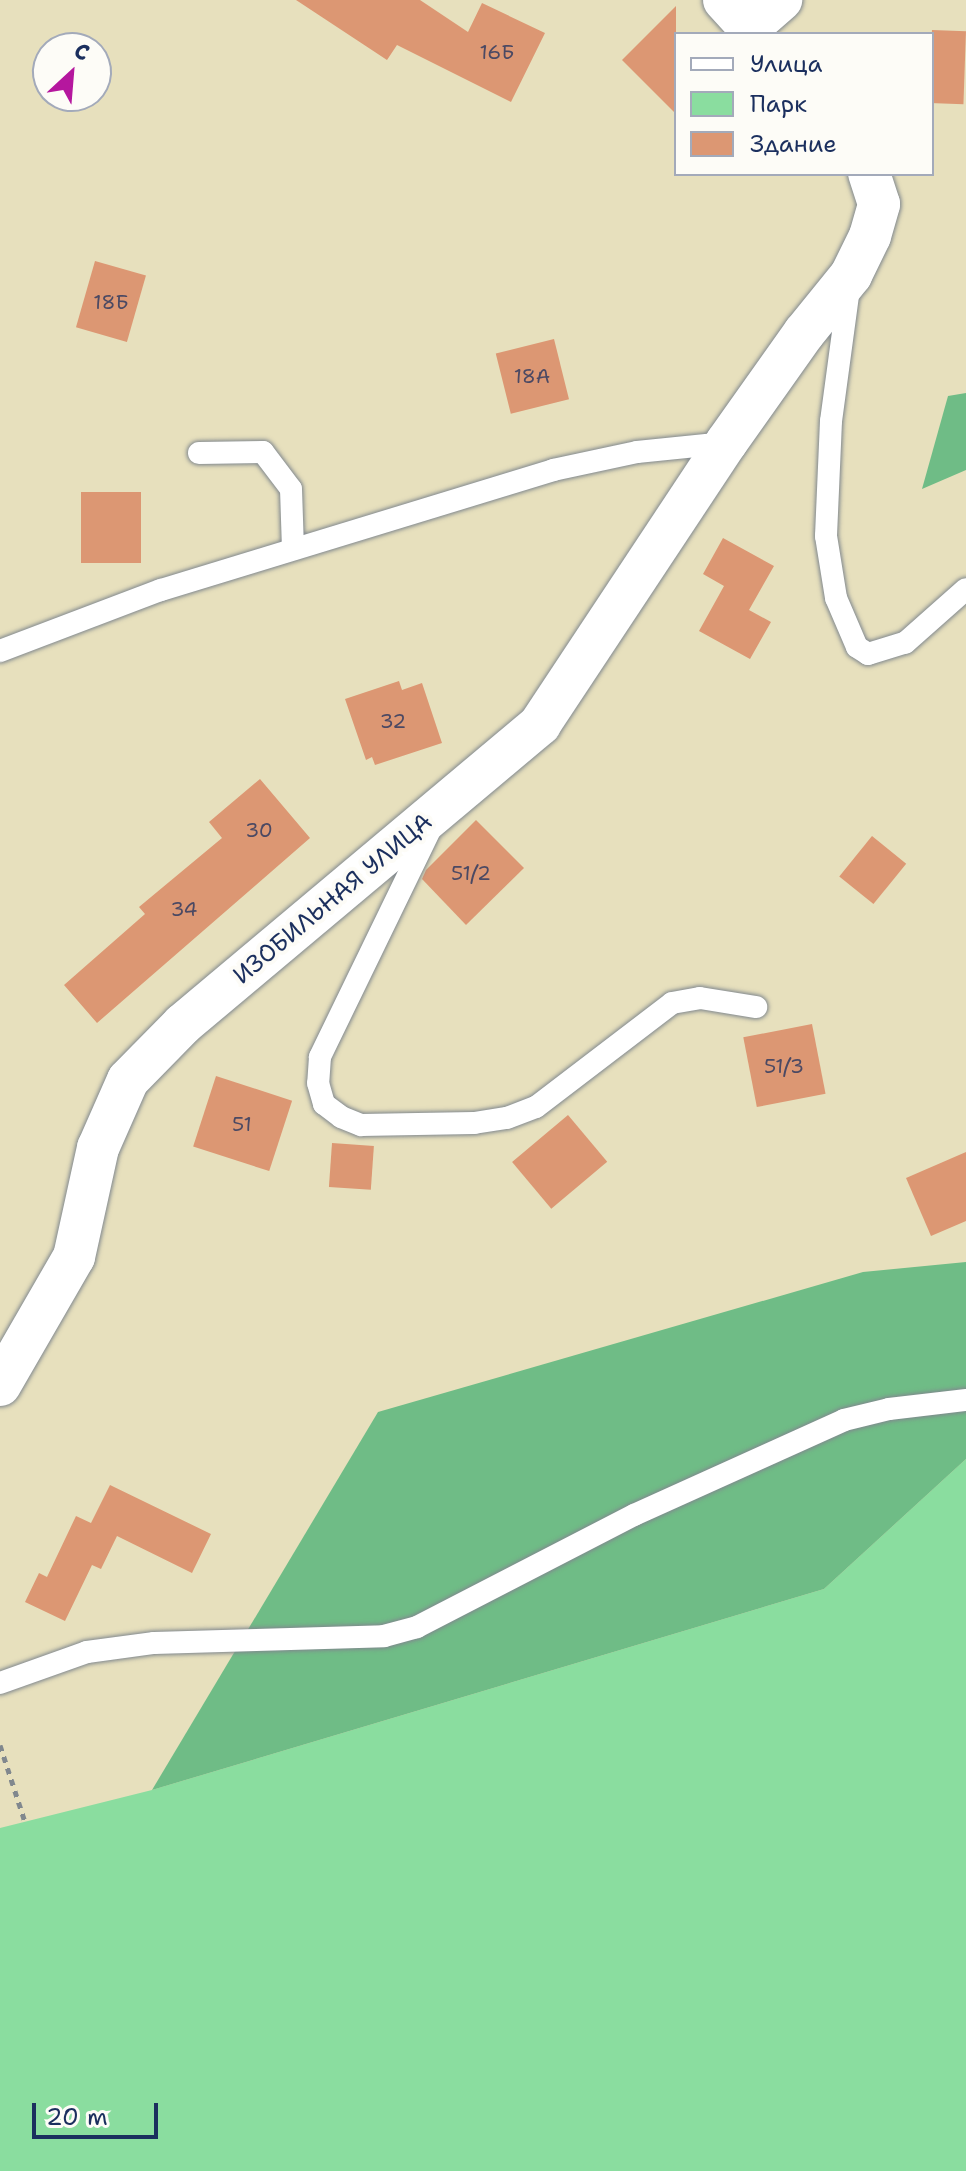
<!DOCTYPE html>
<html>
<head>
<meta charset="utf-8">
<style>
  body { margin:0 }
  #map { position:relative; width:966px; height:2171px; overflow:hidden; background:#e7e0bd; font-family:"Shantell Sans",sans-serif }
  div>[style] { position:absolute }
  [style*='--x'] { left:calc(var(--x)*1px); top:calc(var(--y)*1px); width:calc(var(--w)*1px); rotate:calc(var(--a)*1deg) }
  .green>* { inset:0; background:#8add9f }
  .forest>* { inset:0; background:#6fbc86 }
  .building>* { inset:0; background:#dc9773; transform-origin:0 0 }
  .path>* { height:5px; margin-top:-2.5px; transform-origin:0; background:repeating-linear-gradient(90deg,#81888e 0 6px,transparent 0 12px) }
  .roads { filter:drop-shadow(0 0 2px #81888e) drop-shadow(0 0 2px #81888e) }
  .lane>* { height:22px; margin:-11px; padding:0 11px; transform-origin:11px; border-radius:11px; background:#fff }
  .street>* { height:42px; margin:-21px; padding:0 21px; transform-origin:21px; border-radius:21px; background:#fff }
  span { translate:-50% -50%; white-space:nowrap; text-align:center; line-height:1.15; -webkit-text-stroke:8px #fdfcf7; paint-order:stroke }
  .number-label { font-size:20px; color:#4b4963 }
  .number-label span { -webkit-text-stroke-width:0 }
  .street-label { font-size:24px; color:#1b2f5e }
  .legend { position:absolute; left:674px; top:32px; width:260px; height:144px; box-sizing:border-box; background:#fdfcf7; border:2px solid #a3aaba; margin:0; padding:10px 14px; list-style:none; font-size:24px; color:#1b2f5e }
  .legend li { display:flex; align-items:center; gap:16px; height:40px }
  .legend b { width:40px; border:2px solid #a3aaba }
  .north { position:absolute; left:32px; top:32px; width:80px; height:80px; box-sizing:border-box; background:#fdfcf7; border:2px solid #a3aaba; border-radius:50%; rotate:26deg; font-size:22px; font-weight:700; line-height:32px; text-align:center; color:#1b2f5e }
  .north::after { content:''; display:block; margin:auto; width:28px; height:36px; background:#b5179e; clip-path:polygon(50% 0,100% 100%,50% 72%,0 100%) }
  .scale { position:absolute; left:32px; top:2103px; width:126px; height:36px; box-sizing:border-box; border:4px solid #1b2f5e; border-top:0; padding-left:10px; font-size:24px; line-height:28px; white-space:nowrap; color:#1b2f5e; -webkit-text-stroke:6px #fdfcf7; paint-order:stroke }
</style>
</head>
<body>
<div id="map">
  <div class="green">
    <i style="clip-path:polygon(966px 1459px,966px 2171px,0 2171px,0 1828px,152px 1790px,824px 1589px)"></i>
  </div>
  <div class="forest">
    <i style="clip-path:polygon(966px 393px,966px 470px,922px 489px,948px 396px)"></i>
    <i style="clip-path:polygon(966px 1262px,966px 1459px,824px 1589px,152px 1790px,378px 1412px,863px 1272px)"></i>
  </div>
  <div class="building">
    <i style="clip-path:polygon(296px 0,420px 0,468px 32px,482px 3px,545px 33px,511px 102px,397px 45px,387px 60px)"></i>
    <i style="clip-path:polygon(676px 6px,676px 114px,622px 60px)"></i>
    <i style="left:932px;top:30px;width:34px;height:73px;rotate:2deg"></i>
    <i style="left:95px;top:261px;width:53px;height:69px;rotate:16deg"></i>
    <i style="left:554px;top:339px;width:62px;height:60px;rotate:76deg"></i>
    <i style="left:81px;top:492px;width:60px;height:71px"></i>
    <i style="clip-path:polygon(723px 538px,774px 566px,749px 610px,771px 622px,750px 659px,699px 631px,724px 586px,703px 574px)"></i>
    <i style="clip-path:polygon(399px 681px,402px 690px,422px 683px,442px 743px,375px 765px,372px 757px,366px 760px,345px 699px)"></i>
    <i style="clip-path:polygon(260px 779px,310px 838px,97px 1023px,64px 985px,145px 914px,139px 907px,222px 838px,209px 822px)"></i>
    <i style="clip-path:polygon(476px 820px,524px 868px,466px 925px,422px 879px,426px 870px)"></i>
    <i style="left:872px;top:836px;width:44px;height:52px;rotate:39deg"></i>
    <i style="left:812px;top:1024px;width:71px;height:70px;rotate:79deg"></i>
    <i style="left:216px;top:1076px;width:80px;height:74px;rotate:18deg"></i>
    <i style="left:568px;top:1115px;width:61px;height:73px;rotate:50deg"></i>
    <i style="left:332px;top:1143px;width:42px;height:44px;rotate:4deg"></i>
    <i style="clip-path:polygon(966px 1152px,966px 1221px,931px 1236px,906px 1178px)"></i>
    <i style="clip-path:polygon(110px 1485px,211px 1534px,192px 1573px,117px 1536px,101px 1569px,92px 1565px,65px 1621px,25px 1602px,39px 1573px,47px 1577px,76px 1516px,91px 1523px)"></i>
  </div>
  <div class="path">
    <i style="--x:0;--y:1745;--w:81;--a:72"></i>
  </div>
  <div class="roads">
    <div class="lane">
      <i style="--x:849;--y:288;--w:134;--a:97.7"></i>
      <i style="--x:831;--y:421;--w:115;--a:92.5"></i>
      <i style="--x:826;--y:536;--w:63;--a:80.8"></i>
      <i style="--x:836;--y:598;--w:53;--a:66.8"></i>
      <i style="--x:857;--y:647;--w:13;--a:32"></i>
      <i style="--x:868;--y:654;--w:39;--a:-17"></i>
      <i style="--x:905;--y:643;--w:81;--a:-41.5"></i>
      <i style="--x:199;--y:453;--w:64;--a:-0.9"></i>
      <i style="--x:263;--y:452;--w:46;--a:52.9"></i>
      <i style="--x:291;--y:489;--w:60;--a:88.1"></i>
      <i style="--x:0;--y:651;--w:172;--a:-20.8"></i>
      <i style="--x:161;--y:590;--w:410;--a:-17"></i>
      <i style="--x:553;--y:470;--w:86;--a:-12.1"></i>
      <i style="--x:637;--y:452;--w:89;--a:-5.8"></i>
      <i style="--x:432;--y:826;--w:257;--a:115.9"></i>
      <i style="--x:320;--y:1057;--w:26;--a:94"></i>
      <i style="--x:318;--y:1083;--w:22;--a:74"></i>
      <i style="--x:324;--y:1104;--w:21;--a:37"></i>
      <i style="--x:341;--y:1117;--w:22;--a:22"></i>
      <i style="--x:361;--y:1125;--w:113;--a:-1"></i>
      <i style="--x:474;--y:1123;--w:33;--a:-9"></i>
      <i style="--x:507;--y:1118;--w:31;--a:-21"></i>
      <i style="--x:536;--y:1107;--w:171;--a:-37.4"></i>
      <i style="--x:672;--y:1003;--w:28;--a:-10"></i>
      <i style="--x:700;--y:998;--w:57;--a:9.1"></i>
      <i style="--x:0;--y:1683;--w:92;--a:-19.6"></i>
      <i style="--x:87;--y:1652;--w:68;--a:-7.7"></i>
      <i style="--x:154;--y:1643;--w:230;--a:-1.7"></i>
      <i style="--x:384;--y:1636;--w:34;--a:-15"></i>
      <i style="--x:417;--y:1627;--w:244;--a:-27.3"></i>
      <i style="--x:634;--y:1515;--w:230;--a:-24.3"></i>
      <i style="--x:844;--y:1420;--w:46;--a:-13.7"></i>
      <i style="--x:889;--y:1409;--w:78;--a:-6.7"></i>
    </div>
    <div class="street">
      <i style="--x:724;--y:0;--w:46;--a:47.6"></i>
      <i style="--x:749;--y:28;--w:43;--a:-41.2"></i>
      <i style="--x:0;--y:1385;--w:148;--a:-60"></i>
      <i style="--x:74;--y:1257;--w:112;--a:-77.6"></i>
      <i style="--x:98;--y:1148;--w:74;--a:-66.2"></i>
      <i style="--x:128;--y:1080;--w:78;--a:-45.5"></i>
      <i style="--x:183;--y:1024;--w:466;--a:-40"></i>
      <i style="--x:540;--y:724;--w:337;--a:-56.5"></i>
      <i style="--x:726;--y:443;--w:135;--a:-54.7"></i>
      <i style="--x:804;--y:333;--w:75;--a:-51"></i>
      <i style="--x:851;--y:275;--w:43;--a:-64"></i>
      <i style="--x:870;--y:236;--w:33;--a:-74"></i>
      <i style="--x:879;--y:204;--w:32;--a:-108"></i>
    </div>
  </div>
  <div class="number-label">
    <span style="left:497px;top:52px">16Б</span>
    <span style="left:111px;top:302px">18Б</span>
    <span style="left:532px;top:376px">18А</span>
    <span style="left:393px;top:721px">32</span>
    <span style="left:259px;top:830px">30</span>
    <span style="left:471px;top:873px">51/2</span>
    <span style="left:184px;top:909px">34</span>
    <span style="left:784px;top:1066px">51/3</span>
    <span style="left:242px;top:1124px">51</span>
  </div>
  <div class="street-label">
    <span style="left:333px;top:899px;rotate:-40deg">ИЗОБИЛЬНАЯ УЛИЦА</span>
  </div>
  <ul class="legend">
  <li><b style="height:10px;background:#fff"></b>Улица</li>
  <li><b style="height:22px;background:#8add9f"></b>Парк</li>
  <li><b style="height:22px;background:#dc9773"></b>Здание</li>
  </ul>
  <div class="north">С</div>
  <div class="scale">20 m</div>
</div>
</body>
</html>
